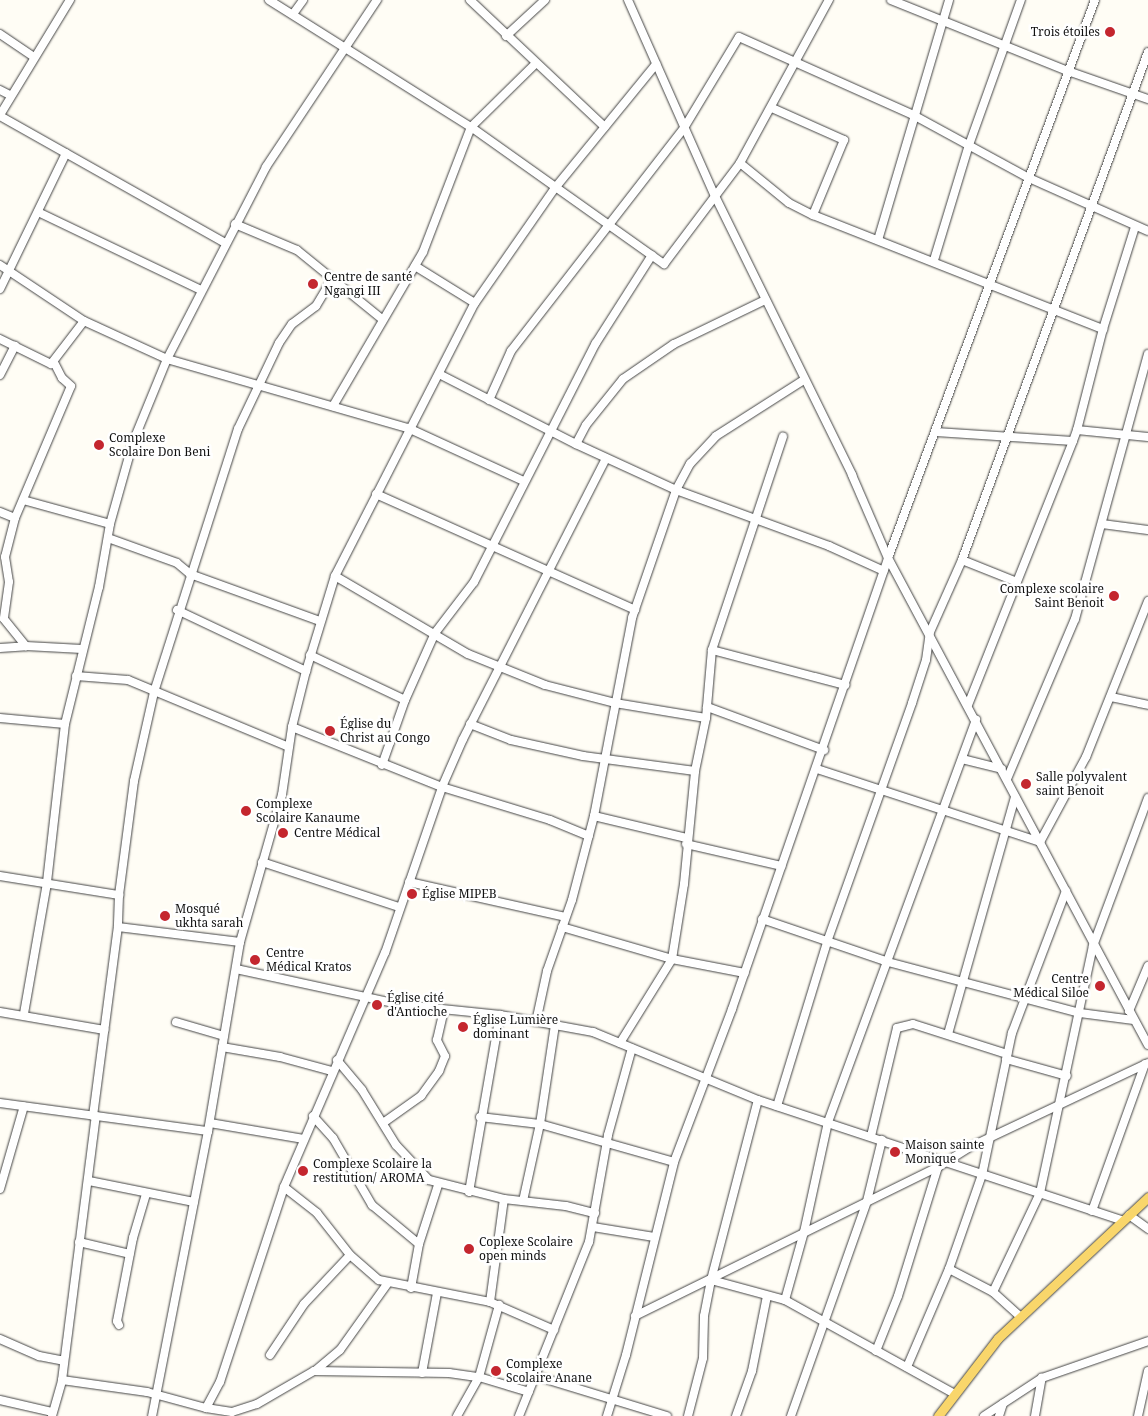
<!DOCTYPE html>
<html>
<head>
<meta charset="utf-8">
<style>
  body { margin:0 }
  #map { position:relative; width:1148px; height:1416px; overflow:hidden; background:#fffdf5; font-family:"Noto Serif",serif }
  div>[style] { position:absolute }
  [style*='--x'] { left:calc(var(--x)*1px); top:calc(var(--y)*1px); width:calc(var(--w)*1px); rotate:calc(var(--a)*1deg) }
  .roads { filter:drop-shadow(0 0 1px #444) drop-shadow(0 0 1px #444) }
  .minor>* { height:8px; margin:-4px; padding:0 4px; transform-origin:4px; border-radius:4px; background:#fff }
  .major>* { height:9px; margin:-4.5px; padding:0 4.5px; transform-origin:4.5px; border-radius:4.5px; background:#f9d66b }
  .dots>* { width:14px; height:14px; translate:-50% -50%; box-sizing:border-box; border:2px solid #fff; border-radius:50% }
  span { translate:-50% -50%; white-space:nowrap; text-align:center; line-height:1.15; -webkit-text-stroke:5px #fff; paint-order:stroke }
  .poi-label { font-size:12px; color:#111 }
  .right { translate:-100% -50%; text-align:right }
  .left { translate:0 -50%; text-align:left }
</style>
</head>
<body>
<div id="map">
  <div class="roads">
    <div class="minor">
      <i style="--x:269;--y:0;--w:239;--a:32.2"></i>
      <i style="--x:471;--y:127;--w:237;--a:35.4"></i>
      <i style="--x:664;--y:264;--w:126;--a:-53"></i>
      <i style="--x:740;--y:163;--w:186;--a:-61.4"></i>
      <i style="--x:470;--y:0;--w:185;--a:43.3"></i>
      <i style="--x:628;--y:0;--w:214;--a:66.1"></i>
      <i style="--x:715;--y:196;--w:311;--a:63.8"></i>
      <i style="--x:852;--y:475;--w:90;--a:66.6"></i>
      <i style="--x:888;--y:558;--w:552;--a:61.9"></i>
      <i style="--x:891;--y:0;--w:191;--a:21.9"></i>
      <i style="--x:1068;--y:71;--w:85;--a:19.3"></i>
      <i style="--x:293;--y:14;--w:17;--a:-54"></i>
      <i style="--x:0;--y:34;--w:41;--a:34.1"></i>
      <i style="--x:506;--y:36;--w:53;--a:-42.7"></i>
      <i style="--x:0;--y:90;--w:11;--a:27"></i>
      <i style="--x:772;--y:108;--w:79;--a:24"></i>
      <i style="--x:844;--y:140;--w:81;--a:112.5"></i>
      <i style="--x:0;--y:115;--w:135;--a:-58.7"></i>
      <i style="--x:0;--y:116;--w:258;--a:29.4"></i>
      <i style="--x:740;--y:163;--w:63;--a:39.2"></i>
      <i style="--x:789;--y:203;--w:27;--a:27"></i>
      <i style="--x:813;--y:215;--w:312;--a:21.5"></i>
      <i style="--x:38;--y:212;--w:181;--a:25.6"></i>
      <i style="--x:235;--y:224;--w:67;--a:22.8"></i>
      <i style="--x:297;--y:250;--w:109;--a:39.1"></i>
      <i style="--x:878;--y:240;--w:250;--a:-73.5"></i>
      <i style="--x:934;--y:260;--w:120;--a:-73.1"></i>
      <i style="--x:969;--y:145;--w:154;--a:-70.3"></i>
      <i style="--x:0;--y:265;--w:101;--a:33.7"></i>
      <i style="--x:84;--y:321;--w:91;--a:24.6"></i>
      <i style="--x:167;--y:359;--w:251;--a:16"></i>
      <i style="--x:408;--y:428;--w:128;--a:24.6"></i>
      <i style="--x:415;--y:266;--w:70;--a:31.7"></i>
      <i style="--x:0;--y:289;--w:151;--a:-64.1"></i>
      <i style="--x:0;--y:339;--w:57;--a:26.1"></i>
      <i style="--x:51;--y:364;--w:54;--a:-52.5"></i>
      <i style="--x:439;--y:374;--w:154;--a:27.1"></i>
      <i style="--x:576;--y:444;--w:110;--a:24.7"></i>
      <i style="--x:676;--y:490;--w:163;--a:20.1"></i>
      <i style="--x:829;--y:546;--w:60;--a:24.4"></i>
      <i style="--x:0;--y:375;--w:33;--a:-63"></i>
      <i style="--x:489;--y:400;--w:54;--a:-65.8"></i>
      <i style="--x:511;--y:351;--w:282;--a:-52.2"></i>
      <i style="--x:684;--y:128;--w:106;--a:-58.9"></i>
      <i style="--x:739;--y:37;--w:191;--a:24.1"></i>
      <i style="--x:913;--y:115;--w:132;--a:28.5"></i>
      <i style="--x:1029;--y:178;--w:130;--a:24"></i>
      <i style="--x:333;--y:406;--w:178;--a:-59.7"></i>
      <i style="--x:423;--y:252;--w:134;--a:-69"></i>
      <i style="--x:471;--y:127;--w:90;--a:-44.5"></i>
      <i style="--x:1077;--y:430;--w:104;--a:-75.6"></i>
      <i style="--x:1103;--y:329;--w:107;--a:-72.6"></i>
      <i style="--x:936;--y:432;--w:137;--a:3.8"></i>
      <i style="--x:1073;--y:441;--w:12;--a:-70"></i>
      <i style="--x:1077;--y:430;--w:71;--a:5.6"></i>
      <i style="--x:576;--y:444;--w:21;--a:-62"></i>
      <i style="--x:586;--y:425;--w:59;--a:-51.2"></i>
      <i style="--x:623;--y:379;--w:62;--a:-34.5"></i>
      <i style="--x:674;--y:344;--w:101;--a:-25.8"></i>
      <i style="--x:376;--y:494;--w:284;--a:24.1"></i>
      <i style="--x:23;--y:500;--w:90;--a:15.4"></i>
      <i style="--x:0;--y:512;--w:16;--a:22"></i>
      <i style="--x:15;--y:518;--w:40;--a:104.4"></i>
      <i style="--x:5;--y:557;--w:25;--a:81"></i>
      <i style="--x:9;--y:582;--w:37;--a:98"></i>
      <i style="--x:4;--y:619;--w:35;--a:51"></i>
      <i style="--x:26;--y:646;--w:56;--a:3.1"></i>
      <i style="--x:15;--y:518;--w:143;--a:-67"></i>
      <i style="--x:71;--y:386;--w:12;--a:-138"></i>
      <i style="--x:62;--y:378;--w:18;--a:-117"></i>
      <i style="--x:1102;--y:524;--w:46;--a:7.4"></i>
      <i style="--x:108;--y:538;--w:73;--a:19.9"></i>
      <i style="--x:177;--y:563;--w:17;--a:40"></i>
      <i style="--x:190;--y:574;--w:138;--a:19.9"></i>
      <i style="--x:962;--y:560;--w:59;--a:21.8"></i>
      <i style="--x:335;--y:576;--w:154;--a:30.4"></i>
      <i style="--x:468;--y:654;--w:83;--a:21.9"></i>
      <i style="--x:545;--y:685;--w:72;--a:14.4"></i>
      <i style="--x:615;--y:703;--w:92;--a:9.4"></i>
      <i style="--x:177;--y:610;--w:143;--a:25.3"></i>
      <i style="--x:0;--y:648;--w:26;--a:-4"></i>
      <i style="--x:712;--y:650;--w:138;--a:14.7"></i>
      <i style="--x:310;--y:655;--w:105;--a:25.3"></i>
      <i style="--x:76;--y:676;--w:52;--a:4.4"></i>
      <i style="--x:128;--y:680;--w:174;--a:22.6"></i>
      <i style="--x:1111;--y:697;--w:38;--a:12"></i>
      <i style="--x:968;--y:705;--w:284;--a:-68.3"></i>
      <i style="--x:707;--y:707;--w:125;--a:20.2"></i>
      <i style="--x:0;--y:718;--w:65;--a:5.3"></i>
      <i style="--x:65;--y:724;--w:160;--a:96.5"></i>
      <i style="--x:47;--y:883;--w:133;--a:100"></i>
      <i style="--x:65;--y:724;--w:141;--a:-76.1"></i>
      <i style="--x:99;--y:587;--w:64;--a:-80.1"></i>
      <i style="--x:110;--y:524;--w:85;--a:-74.3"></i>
      <i style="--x:133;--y:442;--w:90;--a:-67.7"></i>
      <i style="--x:167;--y:359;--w:216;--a:-62.7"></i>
      <i style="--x:266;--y:167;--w:201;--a:-56.4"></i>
      <i style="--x:470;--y:724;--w:44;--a:21.3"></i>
      <i style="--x:511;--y:740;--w:74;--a:12.5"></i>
      <i style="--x:583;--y:756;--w:113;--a:7.6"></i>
      <i style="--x:292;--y:727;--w:162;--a:21.8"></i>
      <i style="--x:442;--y:787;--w:113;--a:17"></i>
      <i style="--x:550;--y:820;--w:42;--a:22.3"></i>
      <i style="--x:962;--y:759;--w:41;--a:14"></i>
      <i style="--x:382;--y:765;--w:69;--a:-70.5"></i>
      <i style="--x:405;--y:700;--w:73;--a:-65.9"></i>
      <i style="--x:435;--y:633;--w:64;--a:-52.6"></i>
      <i style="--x:474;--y:582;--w:268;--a:-63"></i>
      <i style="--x:596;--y:343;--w:104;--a:-57.5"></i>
      <i style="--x:817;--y:769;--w:235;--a:18.1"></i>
      <i style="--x:1040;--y:842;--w:97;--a:-61.6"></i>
      <i style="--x:1086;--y:757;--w:168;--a:-68.3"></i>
      <i style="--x:1007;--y:779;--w:174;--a:-67"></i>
      <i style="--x:1075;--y:619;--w:275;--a:-74.6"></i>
      <i style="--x:594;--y:816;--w:95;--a:13.4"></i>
      <i style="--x:686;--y:844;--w:98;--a:13"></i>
      <i style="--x:262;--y:862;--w:144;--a:18.2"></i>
      <i style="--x:0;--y:876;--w:121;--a:9.1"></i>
      <i style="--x:119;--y:895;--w:32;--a:92"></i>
      <i style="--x:118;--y:927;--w:123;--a:7"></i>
      <i style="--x:240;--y:942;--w:192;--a:99.6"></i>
      <i style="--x:208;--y:1131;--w:290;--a:101.1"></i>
      <i style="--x:409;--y:882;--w:160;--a:12.6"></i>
      <i style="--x:119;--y:895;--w:115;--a:-82.5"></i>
      <i style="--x:134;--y:781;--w:91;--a:-77.3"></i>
      <i style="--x:154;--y:692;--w:276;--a:-72.3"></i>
      <i style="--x:238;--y:429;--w:95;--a:-64.5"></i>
      <i style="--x:279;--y:343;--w:23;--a:-56"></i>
      <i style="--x:292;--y:324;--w:30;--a:-37"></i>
      <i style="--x:316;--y:306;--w:31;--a:-59"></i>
      <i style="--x:762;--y:919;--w:133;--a:18.8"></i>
      <i style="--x:888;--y:962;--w:199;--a:14.9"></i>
      <i style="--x:1080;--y:1013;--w:54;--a:7.4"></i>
      <i style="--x:562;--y:927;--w:115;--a:16.2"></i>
      <i style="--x:672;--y:959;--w:74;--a:10.9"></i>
      <i style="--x:240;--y:942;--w:153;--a:-74.1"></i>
      <i style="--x:282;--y:795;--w:69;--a:-81.6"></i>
      <i style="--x:292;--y:727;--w:58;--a:-76"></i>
      <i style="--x:306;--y:671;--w:99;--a:-73"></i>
      <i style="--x:335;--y:576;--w:307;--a:-62.9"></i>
      <i style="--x:475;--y:303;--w:140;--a:-55.2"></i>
      <i style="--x:555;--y:188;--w:160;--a:-50.8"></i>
      <i style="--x:236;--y:969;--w:171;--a:12.2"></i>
      <i style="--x:403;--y:1005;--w:98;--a:5.9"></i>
      <i style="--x:500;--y:1015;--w:95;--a:10.4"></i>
      <i style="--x:593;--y:1032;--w:178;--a:22.4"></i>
      <i style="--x:758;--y:1100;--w:385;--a:18.3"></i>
      <i style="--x:1129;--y:1011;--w:49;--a:-67.1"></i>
      <i style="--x:0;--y:1012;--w:106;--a:9.8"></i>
      <i style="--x:176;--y:1022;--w:50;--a:16.3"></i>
      <i style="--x:536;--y:1022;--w:52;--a:-77.8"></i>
      <i style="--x:547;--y:971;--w:75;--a:-70.6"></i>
      <i style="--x:572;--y:900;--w:87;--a:-75.3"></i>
      <i style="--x:594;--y:816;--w:202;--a:-79.1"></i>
      <i style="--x:632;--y:618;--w:135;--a:-71"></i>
      <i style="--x:676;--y:490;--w:30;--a:-62"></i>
      <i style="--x:690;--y:464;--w:38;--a:-47"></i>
      <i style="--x:716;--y:436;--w:104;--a:-32.5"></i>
      <i style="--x:948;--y:1034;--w:246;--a:-74.2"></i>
      <i style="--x:620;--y:1043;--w:99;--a:-58.2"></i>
      <i style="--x:672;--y:959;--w:76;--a:-80.9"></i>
      <i style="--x:684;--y:884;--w:114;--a:-84.4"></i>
      <i style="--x:695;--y:771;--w:54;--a:-78.3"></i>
      <i style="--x:706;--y:718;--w:68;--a:-85"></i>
      <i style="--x:712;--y:650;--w:225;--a:-71.6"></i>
      <i style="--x:222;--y:1047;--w:59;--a:9.8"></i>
      <i style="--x:280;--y:1057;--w:54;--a:15.1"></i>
      <i style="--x:1006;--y:1059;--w:63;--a:15.6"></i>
      <i style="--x:337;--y:1060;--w:39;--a:50"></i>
      <i style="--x:362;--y:1090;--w:65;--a:58.3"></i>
      <i style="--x:396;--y:1145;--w:48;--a:46.7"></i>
      <i style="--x:429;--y:1180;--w:77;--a:14.2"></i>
      <i style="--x:504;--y:1199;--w:62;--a:6.4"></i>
      <i style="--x:566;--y:1206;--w:30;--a:14"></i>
      <i style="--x:0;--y:1103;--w:210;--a:7.7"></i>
      <i style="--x:777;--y:1106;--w:171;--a:-73"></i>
      <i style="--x:827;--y:942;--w:254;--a:-70.4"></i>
      <i style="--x:912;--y:703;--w:45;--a:-72"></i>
      <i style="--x:926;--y:660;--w:28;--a:-82"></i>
      <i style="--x:930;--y:632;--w:79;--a:-66"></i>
      <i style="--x:962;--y:560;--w:541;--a:-69.89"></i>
      <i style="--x:93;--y:1116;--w:191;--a:-82.5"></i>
      <i style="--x:313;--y:1116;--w:30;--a:48"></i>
      <i style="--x:333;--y:1138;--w:78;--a:59.8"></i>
      <i style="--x:372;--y:1205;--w:61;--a:39.7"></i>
      <i style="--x:480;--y:1117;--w:60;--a:6.7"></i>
      <i style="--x:540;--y:1124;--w:139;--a:15.8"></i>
      <i style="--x:210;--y:1123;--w:95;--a:9.7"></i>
      <i style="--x:383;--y:1123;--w:47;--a:-35.4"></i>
      <i style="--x:421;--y:1096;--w:31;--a:-54"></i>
      <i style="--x:439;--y:1071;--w:16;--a:-68"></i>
      <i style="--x:445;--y:1056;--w:18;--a:-117"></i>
      <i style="--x:437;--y:1040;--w:31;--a:-77"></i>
      <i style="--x:871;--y:1136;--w:111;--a:-76.5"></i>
      <i style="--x:897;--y:1028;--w:16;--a:-14"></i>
      <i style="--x:913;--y:1024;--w:99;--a:17.7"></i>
      <i style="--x:89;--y:1181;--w:107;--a:11.3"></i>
      <i style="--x:284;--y:1187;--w:42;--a:38.2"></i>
      <i style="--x:317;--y:1213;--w:53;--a:51.8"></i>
      <i style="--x:350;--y:1255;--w:38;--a:41"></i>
      <i style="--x:379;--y:1280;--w:113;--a:11.2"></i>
      <i style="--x:490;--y:1302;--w:70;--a:23.6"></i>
      <i style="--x:0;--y:1189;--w:86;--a:-73.9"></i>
      <i style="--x:469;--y:1192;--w:180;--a:-80.1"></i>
      <i style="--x:523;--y:1201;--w:79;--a:-77.6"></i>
      <i style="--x:540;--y:1124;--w:100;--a:-81.4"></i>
      <i style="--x:1092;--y:1211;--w:156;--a:-70.2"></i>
      <i style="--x:1129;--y:1215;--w:24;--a:36"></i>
      <i style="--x:593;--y:1227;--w:62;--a:9.3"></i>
      <i style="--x:79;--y:1242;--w:52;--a:13.2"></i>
      <i style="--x:949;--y:1269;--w:50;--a:27.6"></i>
      <i style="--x:993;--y:1292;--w:38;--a:42"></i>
      <i style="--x:711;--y:1280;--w:77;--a:15.1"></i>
      <i style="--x:785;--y:1300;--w:192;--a:29"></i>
      <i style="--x:411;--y:1288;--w:45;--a:-79.7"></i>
      <i style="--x:419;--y:1244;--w:62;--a:-72.1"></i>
      <i style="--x:993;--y:1292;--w:110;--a:-64.6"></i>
      <i style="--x:1040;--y:1193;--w:253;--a:-77.9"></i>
      <i style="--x:1093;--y:946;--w:158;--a:-69.6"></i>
      <i style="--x:785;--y:1300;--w:71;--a:-74.4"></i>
      <i style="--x:804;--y:1232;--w:113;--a:-77.7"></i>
      <i style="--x:828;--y:1122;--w:429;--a:-69.8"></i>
      <i style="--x:490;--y:1302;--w:104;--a:-82.3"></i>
      <i style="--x:635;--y:1316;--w:338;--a:-26.2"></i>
      <i style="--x:938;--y:1167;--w:36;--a:-32"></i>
      <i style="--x:968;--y:1148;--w:199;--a:-25.3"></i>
      <i style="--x:119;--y:1325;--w:4;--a:-117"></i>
      <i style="--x:117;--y:1321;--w:85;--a:-79.1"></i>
      <i style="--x:133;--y:1238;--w:46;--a:-73.5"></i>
      <i style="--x:0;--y:1339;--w:43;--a:23.6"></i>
      <i style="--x:39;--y:1356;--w:25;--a:11"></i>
      <i style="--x:876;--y:1351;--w:59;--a:-68.2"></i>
      <i style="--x:898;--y:1296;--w:135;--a:-72.8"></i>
      <i style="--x:270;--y:1355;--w:61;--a:-56.3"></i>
      <i style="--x:304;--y:1304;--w:67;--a:-46.8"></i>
      <i style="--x:907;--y:1367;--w:107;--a:-66.8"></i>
      <i style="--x:949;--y:1269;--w:100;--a:-70.7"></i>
      <i style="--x:982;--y:1175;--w:145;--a:-78.1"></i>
      <i style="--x:1012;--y:1033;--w:152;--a:-69.2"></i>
      <i style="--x:316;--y:1370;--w:31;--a:-40"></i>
      <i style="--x:340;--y:1350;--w:81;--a:-54.5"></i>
      <i style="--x:422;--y:1373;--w:81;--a:-79.4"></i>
      <i style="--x:536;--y:1376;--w:137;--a:17"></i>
      <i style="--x:62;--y:1380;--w:86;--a:8"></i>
      <i style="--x:147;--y:1392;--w:61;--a:15.2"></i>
      <i style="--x:206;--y:1408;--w:26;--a:9"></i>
      <i style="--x:232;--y:1412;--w:26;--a:-18"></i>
      <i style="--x:257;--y:1404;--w:66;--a:-30.1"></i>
      <i style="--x:314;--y:1371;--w:135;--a:0.8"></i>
      <i style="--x:449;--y:1373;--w:30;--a:8"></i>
      <i style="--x:479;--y:1377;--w:52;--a:16.7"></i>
      <i style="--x:0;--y:1400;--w:53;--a:13"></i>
      <i style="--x:206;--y:1408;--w:30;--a:-62"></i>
      <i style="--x:220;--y:1382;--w:205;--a:-71.8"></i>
      <i style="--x:284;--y:1187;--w:255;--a:-66.7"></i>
      <i style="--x:385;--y:953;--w:176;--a:-71"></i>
      <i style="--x:442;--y:787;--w:52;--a:-66.4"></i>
      <i style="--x:463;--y:739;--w:315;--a:-63"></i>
      <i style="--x:52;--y:1416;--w:37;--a:-74"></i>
      <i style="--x:62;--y:1380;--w:266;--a:-82.7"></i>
      <i style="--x:457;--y:1416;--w:45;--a:-60.6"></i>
      <i style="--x:479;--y:1377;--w:75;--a:-74.5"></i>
      <i style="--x:519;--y:1416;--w:188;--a:-68.1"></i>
      <i style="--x:589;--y:1242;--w:109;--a:-79.9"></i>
      <i style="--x:608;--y:1135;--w:90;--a:-74.6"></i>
      <i style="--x:607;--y:1416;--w:64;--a:-72.7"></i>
      <i style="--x:626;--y:1355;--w:199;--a:-76"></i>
      <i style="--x:674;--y:1162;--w:164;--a:-69.2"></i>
      <i style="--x:732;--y:1009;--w:477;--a:-70.9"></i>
      <i style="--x:888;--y:558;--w:595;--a:-69.65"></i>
      <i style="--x:688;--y:1416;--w:60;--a:-75.5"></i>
      <i style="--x:703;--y:1358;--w:42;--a:-88.6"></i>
      <i style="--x:704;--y:1316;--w:37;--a:-79"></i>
      <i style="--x:711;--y:1280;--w:186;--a:-75.4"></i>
      <i style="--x:736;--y:1416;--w:48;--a:-70.4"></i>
      <i style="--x:752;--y:1371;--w:76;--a:-78.7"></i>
      <i style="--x:791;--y:1416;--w:228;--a:-70.5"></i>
      <i style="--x:867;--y:1201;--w:63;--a:-76.2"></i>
      <i style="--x:984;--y:1416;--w:69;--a:-33.2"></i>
      <i style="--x:1042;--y:1378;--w:112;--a:-19.2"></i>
      <i style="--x:999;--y:1416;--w:13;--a:-72"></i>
      <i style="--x:1035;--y:1416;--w:39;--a:-80"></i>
      <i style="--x:1138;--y:1416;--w:46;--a:-77.5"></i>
    </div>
    <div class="major">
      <i style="--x:938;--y:1416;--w:98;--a:-52.4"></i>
      <i style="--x:998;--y:1338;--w:206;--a:-43.2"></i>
    </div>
  </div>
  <div class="dots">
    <i style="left:1110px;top:32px;background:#c4262e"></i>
    <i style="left:313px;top:284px;background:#c4262e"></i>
    <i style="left:99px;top:445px;background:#c4262e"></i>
    <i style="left:1114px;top:596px;background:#c4262e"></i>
    <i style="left:330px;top:731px;background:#c4262e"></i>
    <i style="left:1026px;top:784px;background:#c4262e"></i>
    <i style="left:246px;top:811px;background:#c4262e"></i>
    <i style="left:283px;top:833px;background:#c4262e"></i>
    <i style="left:412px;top:894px;background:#c4262e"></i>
    <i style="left:165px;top:916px;background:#c4262e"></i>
    <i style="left:255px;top:960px;background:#c4262e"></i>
    <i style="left:1100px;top:986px;background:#c4262e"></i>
    <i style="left:377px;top:1005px;background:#c4262e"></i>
    <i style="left:463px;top:1027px;background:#c4262e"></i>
    <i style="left:895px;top:1152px;background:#c4262e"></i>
    <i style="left:303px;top:1171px;background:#c4262e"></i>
    <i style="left:469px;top:1249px;background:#c4262e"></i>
    <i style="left:496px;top:1371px;background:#c4262e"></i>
  </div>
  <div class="poi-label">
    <span class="right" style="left:1100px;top:32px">Trois étoiles</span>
    <span class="left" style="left:324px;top:284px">Centre de santé<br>Ngangi III</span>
    <span class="left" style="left:109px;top:445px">Complexe<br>Scolaire Don Beni</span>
    <span class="right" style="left:1104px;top:596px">Complexe scolaire<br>Saint Benoit</span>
    <span class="left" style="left:340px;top:731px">Église du<br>Christ au Congo</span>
    <span class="left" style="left:1036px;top:784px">Salle polyvalent<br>saint Benoit</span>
    <span class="left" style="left:256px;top:811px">Complexe<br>Scolaire Kanaume</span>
    <span class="left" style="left:294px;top:833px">Centre Médical</span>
    <span class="left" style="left:422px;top:894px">Église MIPEB</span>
    <span class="left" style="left:175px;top:916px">Mosqué<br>ukhta sarah</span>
    <span class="left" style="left:266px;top:960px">Centre<br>Médical Kratos</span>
    <span class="right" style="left:1089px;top:986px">Centre<br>Médical Siloe</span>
    <span class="left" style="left:387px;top:1005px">Église cité<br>d'Antioche</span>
    <span class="left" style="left:473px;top:1027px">Église Lumière<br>dominant</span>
    <span class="left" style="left:905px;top:1152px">Maison sainte<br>Monique</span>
    <span class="left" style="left:313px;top:1171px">Complexe Scolaire la<br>restitution/ AROMA</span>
    <span class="left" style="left:479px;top:1249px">Coplexe Scolaire<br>open minds</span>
    <span class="left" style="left:506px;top:1371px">Complexe<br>Scolaire Anane</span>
  </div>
</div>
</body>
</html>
